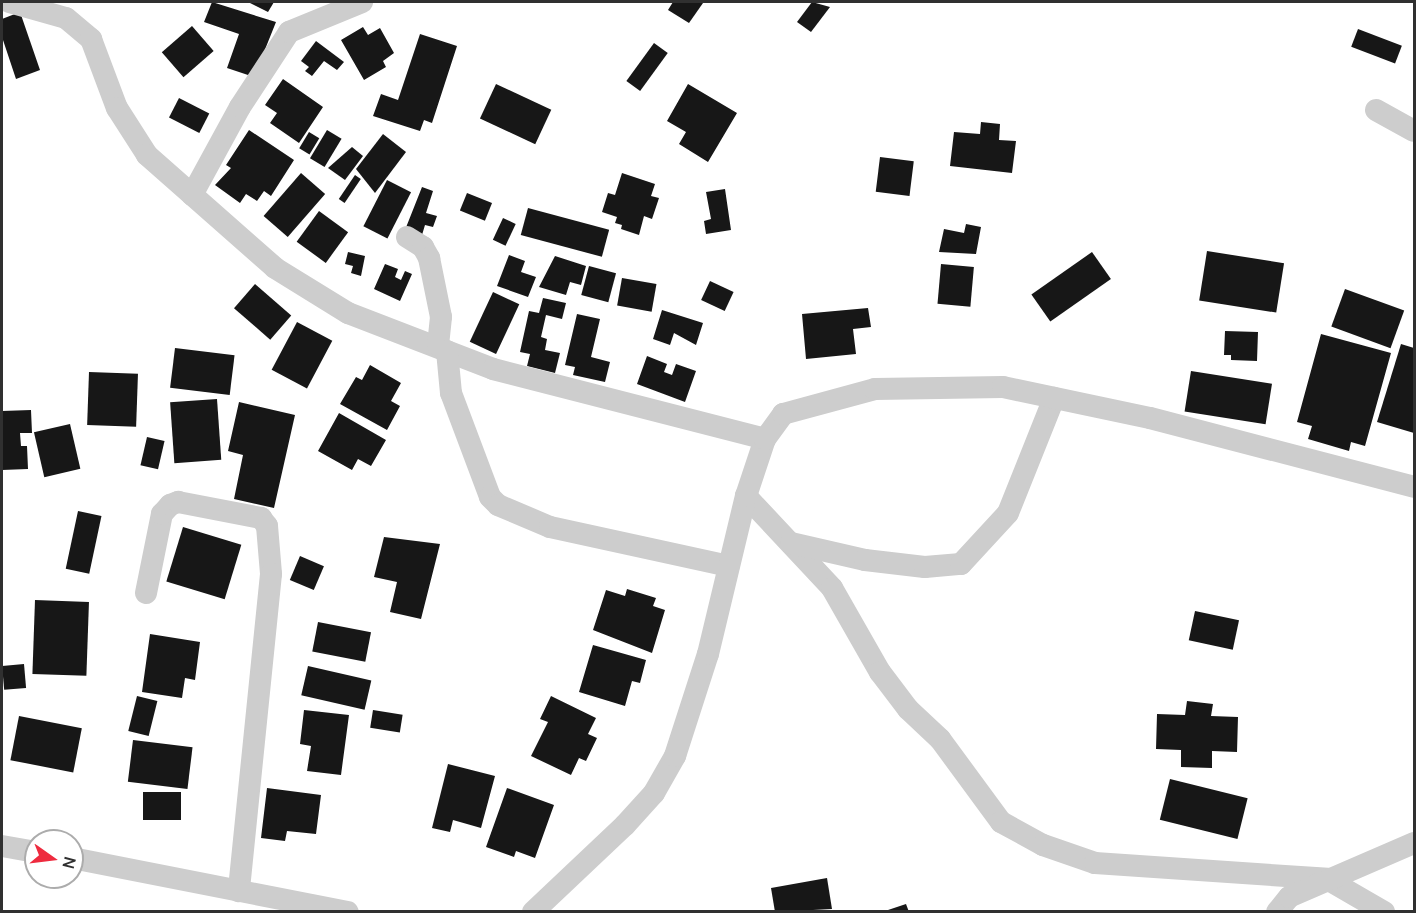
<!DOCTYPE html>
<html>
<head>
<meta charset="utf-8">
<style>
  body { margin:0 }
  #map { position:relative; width:1416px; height:913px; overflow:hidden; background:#fff; font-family:Manrope,sans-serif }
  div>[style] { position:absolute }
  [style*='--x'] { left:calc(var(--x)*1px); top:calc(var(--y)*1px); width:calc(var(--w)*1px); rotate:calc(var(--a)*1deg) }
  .building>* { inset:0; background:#171717; transform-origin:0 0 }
  .street>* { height:22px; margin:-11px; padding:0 11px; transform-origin:11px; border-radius:11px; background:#cdcdcd }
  span { translate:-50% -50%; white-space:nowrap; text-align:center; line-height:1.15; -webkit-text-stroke:6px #fff; paint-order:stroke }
  .frame { position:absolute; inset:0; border:3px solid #303030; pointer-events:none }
  .north { position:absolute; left:24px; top:829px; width:60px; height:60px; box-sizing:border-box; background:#fff; border:2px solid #acacac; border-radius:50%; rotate:104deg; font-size:16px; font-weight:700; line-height:24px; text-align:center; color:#303030 }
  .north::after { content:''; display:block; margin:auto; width:21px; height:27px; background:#ee2b3f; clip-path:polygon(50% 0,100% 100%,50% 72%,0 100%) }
</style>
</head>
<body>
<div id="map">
  <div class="building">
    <i style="clip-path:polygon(212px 2px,276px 22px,254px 77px,227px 68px,239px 34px,204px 22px)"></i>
    <i style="clip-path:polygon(248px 2px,274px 2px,268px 12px)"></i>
    <i style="clip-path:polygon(673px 2px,700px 2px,703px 3px,689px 23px,668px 10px)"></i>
    <i style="clip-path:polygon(812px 2px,830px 7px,811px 32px,797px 22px)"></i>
    <i style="clip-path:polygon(20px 12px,40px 70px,16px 79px,2px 37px,2px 19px)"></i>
    <i style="left:192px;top:26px;width:33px;height:40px;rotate:49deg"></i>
    <i style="clip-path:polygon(363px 27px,368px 35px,380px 28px,394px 53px,383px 61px,386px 67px,364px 80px,341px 40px)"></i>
    <i style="left:1358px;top:29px;width:47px;height:19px;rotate:21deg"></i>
    <i style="clip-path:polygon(420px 34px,457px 46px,432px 123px,424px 120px,420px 131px,373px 116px,381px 94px,398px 100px)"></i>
    <i style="clip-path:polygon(316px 41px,344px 62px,337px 70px,324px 61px,312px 76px,305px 71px,309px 67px,301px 61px)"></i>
    <i style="left:654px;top:43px;width:17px;height:47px;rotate:36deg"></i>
    <i style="clip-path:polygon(283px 79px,323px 107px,299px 143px,270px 123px,277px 113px,265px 105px)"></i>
    <i style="left:496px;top:84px;width:61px;height:38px;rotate:25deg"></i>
    <i style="clip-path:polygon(688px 84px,737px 113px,708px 162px,679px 144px,686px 132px,667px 121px)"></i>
    <i style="left:179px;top:98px;width:34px;height:22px;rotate:27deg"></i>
    <i style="clip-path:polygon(981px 122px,1000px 124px,999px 140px,1016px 141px,1012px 173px,950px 166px,954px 132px,980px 134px)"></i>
    <i style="clip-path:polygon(249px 130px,294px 160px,271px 196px,264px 191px,257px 201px,246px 194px,240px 203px,215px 185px,231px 168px,226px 165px)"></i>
    <i style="left:327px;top:130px;width:17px;height:33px;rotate:31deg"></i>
    <i style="left:309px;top:132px;width:12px;height:19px;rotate:31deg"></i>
    <i style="clip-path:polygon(383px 134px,406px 152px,375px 193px,356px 169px)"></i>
    <i style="clip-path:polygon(352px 147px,363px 156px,345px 180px,328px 168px)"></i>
    <i style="left:880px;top:157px;width:34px;height:35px;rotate:7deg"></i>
    <i style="left:301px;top:173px;width:32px;height:57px;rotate:41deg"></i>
    <i style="clip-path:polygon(622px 173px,655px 184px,651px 196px,659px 198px,652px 219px,644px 216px,639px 235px,621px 229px,622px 225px,615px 223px,617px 217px,602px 212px,608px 193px,615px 195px)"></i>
    <i style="left:355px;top:175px;width:7px;height:29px;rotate:34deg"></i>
    <i style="left:387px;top:180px;width:27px;height:52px;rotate:27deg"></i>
    <i style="clip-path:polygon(422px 187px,433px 191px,426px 213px,437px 216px,433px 227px,425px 225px,422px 235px,405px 230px)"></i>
    <i style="clip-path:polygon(725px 189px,731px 230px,706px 234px,704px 221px,711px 219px,706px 192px)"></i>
    <i style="left:467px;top:193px;width:27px;height:19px;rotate:22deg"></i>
    <i style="left:528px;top:208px;width:84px;height:28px;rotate:15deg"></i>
    <i style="left:319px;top:211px;width:36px;height:38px;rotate:36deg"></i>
    <i style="left:503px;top:218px;width:14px;height:24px;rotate:25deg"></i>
    <i style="clip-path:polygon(966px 224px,981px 227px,976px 254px,939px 252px,944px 229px,964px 233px)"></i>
    <i style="left:1207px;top:251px;width:78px;height:50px;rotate:9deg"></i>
    <i style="clip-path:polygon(348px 252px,365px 256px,361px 276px,351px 273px,353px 266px,345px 264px)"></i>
    <i style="left:1092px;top:252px;width:33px;height:74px;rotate:55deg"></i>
    <i style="clip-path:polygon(509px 255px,525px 261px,521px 272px,536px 277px,528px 297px,497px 286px)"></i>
    <i style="clip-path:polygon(555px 256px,586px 266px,581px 285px,570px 282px,566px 295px,539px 287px)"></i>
    <i style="clip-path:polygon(385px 264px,398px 269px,395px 277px,401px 280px,405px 271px,412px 274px,400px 301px,374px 289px)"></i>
    <i style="left:941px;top:264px;width:33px;height:40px;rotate:5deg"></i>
    <i style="left:589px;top:266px;width:28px;height:30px;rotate:15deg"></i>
    <i style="left:622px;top:278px;width:35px;height:28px;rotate:10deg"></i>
    <i style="left:710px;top:281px;width:26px;height:21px;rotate:25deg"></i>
    <i style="left:255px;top:284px;width:48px;height:32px;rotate:41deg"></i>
    <i style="left:1345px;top:289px;width:63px;height:40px;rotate:20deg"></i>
    <i style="left:493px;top:292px;width:29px;height:55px;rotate:25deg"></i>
    <i style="clip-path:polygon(543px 298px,566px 303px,562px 319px,546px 315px,541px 337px,547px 339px,545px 350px,560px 353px,555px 373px,527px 366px,530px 354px,520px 352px,529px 311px,539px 313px)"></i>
    <i style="clip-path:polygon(868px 308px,871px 327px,853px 329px,856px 354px,806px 359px,802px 314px)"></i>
    <i style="clip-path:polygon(662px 310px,703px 323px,696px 345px,674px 333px,670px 345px,653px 339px)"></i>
    <i style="clip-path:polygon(577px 314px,600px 319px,591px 357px,610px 362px,605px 382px,573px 375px,575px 367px,565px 365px)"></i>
    <i style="left:297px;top:322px;width:40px;height:54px;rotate:28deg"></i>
    <i style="clip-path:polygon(1225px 331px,1258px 332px,1257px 361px,1231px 360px,1231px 355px,1224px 355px)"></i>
    <i style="clip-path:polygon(1321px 334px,1391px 353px,1365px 446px,1351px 442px,1349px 451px,1308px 439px,1312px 426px,1297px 422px)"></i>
    <i style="clip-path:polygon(1401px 344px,1414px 348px,1414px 433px,1377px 422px)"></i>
    <i style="left:175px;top:348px;width:60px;height:40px;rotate:7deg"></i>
    <i style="clip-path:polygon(647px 356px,667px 364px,664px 372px,672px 375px,676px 364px,696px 371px,685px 402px,637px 384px)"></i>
    <i style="clip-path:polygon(370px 365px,401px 383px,391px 401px,400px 406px,387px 430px,340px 404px,356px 377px,362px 380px)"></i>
    <i style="left:1191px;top:371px;width:82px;height:41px;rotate:9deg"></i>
    <i style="left:89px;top:372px;width:49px;height:53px;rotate:2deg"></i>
    <i style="left:217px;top:399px;width:61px;height:47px;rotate:86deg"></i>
    <i style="clip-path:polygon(239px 402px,295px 415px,274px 508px,234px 499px,243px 455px,228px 451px)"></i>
    <i style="clip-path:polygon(31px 410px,32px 433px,20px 433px,21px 446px,27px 446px,28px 469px,2px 470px,2px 411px)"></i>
    <i style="clip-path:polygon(339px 413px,386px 440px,371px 466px,358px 459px,352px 470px,318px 451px)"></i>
    <i style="left:70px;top:424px;width:46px;height:37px;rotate:77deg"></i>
    <i style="left:147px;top:437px;width:18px;height:29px;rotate:13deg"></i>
    <i style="left:78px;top:511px;width:24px;height:59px;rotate:12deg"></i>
    <i style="left:183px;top:527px;width:61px;height:57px;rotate:17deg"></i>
    <i style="clip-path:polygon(384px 537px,440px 544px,421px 619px,390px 612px,397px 582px,374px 577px)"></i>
    <i style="left:300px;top:556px;width:26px;height:26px;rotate:23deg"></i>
    <i style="clip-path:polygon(627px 589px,656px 598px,653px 606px,665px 610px,652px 653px,593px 630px,606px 590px,625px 596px)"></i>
    <i style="left:35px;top:600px;width:54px;height:74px;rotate:2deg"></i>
    <i style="left:1195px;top:611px;width:45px;height:30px;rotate:12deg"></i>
    <i style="left:318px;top:622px;width:54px;height:30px;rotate:11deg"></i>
    <i style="clip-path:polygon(150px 634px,200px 642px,195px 680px,185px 678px,182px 698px,142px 692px)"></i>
    <i style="clip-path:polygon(593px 645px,646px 660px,640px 683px,632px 681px,625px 706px,579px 692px)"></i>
    <i style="left:24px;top:664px;width:24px;height:22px;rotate:85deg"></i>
    <i style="left:308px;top:666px;width:65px;height:30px;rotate:13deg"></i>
    <i style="left:137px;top:696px;width:21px;height:36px;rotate:14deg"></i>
    <i style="clip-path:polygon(551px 696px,596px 718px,588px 734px,597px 738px,586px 761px,579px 758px,571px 775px,531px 756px,548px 722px,540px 719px)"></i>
    <i style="clip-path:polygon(1187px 701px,1213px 704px,1211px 716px,1238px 717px,1237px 752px,1212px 751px,1212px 768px,1181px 767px,1181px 750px,1156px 749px,1157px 714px,1185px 715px)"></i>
    <i style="clip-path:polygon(304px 710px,349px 715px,341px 775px,307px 771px,311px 746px,300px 744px)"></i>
    <i style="left:373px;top:710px;width:30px;height:18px;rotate:9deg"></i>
    <i style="left:19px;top:716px;width:64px;height:45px;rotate:11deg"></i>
    <i style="left:133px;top:740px;width:60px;height:42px;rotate:7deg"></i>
    <i style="clip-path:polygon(448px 764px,495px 776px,481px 828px,453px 820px,450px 832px,432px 828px)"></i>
    <i style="left:1170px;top:779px;width:80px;height:42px;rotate:14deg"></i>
    <i style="clip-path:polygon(267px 788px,321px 795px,316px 834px,287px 831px,285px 841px,261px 838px)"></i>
    <i style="clip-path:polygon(507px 788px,554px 805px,535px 858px,516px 851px,514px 857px,486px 847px)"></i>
    <i style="left:143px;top:792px;width:38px;height:28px"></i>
    <i style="clip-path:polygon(827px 878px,832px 909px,775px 912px,771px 888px)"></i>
    <i style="clip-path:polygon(906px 904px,909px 912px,885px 912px,885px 911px)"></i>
  </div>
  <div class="street">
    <i style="--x:9;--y:2;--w:59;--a:15.7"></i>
    <i style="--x:66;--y:18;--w:33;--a:40"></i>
    <i style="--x:91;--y:39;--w:74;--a:69.4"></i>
    <i style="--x:117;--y:108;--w:56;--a:57.4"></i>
    <i style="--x:147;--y:155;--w:171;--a:41.4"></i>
    <i style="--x:275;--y:268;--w:86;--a:31.7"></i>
    <i style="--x:348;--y:313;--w:155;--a:21.1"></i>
    <i style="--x:493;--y:369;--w:281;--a:14.4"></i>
    <i style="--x:1376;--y:110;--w:43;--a:28.9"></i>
    <i style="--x:192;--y:195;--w:100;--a:-61.4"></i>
    <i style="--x:240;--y:107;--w:90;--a:-56.8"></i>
    <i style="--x:289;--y:32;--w:79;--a:-22.3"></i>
    <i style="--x:407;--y:237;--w:19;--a:32"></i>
    <i style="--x:423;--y:247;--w:13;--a:61"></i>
    <i style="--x:429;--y:258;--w:60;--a:78.5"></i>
    <i style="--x:441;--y:317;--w:28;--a:96"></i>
    <i style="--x:447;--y:351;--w:42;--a:84.6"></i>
    <i style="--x:451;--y:393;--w:111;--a:69.4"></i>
    <i style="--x:490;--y:497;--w:11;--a:45"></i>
    <i style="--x:498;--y:505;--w:56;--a:22.9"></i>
    <i style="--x:550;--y:527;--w:183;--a:12.3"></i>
    <i style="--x:746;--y:496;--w:126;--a:46.9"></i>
    <i style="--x:832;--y:588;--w:97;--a:60.3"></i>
    <i style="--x:880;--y:672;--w:46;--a:52.9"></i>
    <i style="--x:908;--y:709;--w:44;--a:43.2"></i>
    <i style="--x:940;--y:739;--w:103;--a:53.7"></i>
    <i style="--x:1001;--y:822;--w:48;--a:28.7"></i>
    <i style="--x:1043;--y:845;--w:55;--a:19.1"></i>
    <i style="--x:1095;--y:863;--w:233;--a:3.9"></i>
    <i style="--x:1327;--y:879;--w:66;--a:30.1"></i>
    <i style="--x:791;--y:543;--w:76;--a:12.9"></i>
    <i style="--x:865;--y:560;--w:60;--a:6.7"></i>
    <i style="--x:925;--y:567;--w:36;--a:-5"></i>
    <i style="--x:961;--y:564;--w:69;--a:-47.3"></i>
    <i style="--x:1008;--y:513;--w:124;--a:-68.2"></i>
    <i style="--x:146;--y:593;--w:81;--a:-78.6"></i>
    <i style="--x:162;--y:514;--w:12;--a:-48"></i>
    <i style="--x:170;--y:505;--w:9;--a:-21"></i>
    <i style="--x:178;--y:502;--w:85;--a:10.9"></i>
    <i style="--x:261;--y:518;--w:10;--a:53"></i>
    <i style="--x:267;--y:526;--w:48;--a:85.2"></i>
    <i style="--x:271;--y:574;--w:319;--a:95.8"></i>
    <i style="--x:2;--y:846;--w:35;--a:10"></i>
    <i style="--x:72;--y:858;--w:281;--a:11.1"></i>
    <i style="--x:533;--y:912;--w:127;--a:-43.4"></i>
    <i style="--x:625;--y:825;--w:43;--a:-47.8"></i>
    <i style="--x:654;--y:793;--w:43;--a:-60.4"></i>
    <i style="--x:675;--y:756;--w:107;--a:-72.1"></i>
    <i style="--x:708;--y:654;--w:163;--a:-76.5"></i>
    <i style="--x:746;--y:496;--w:60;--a:-71.6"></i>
    <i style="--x:765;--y:439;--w:31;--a:-54"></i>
    <i style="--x:783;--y:414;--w:95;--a:-15.2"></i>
    <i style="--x:875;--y:389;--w:128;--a:-0.9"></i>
    <i style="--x:1003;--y:387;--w:150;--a:11.9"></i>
    <i style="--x:1150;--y:418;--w:273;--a:14.6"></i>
    <i style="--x:1277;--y:912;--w:19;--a:-51"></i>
    <i style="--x:1289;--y:897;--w:136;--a:-23.4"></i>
  </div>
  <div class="frame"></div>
  <div class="north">N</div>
</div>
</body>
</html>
